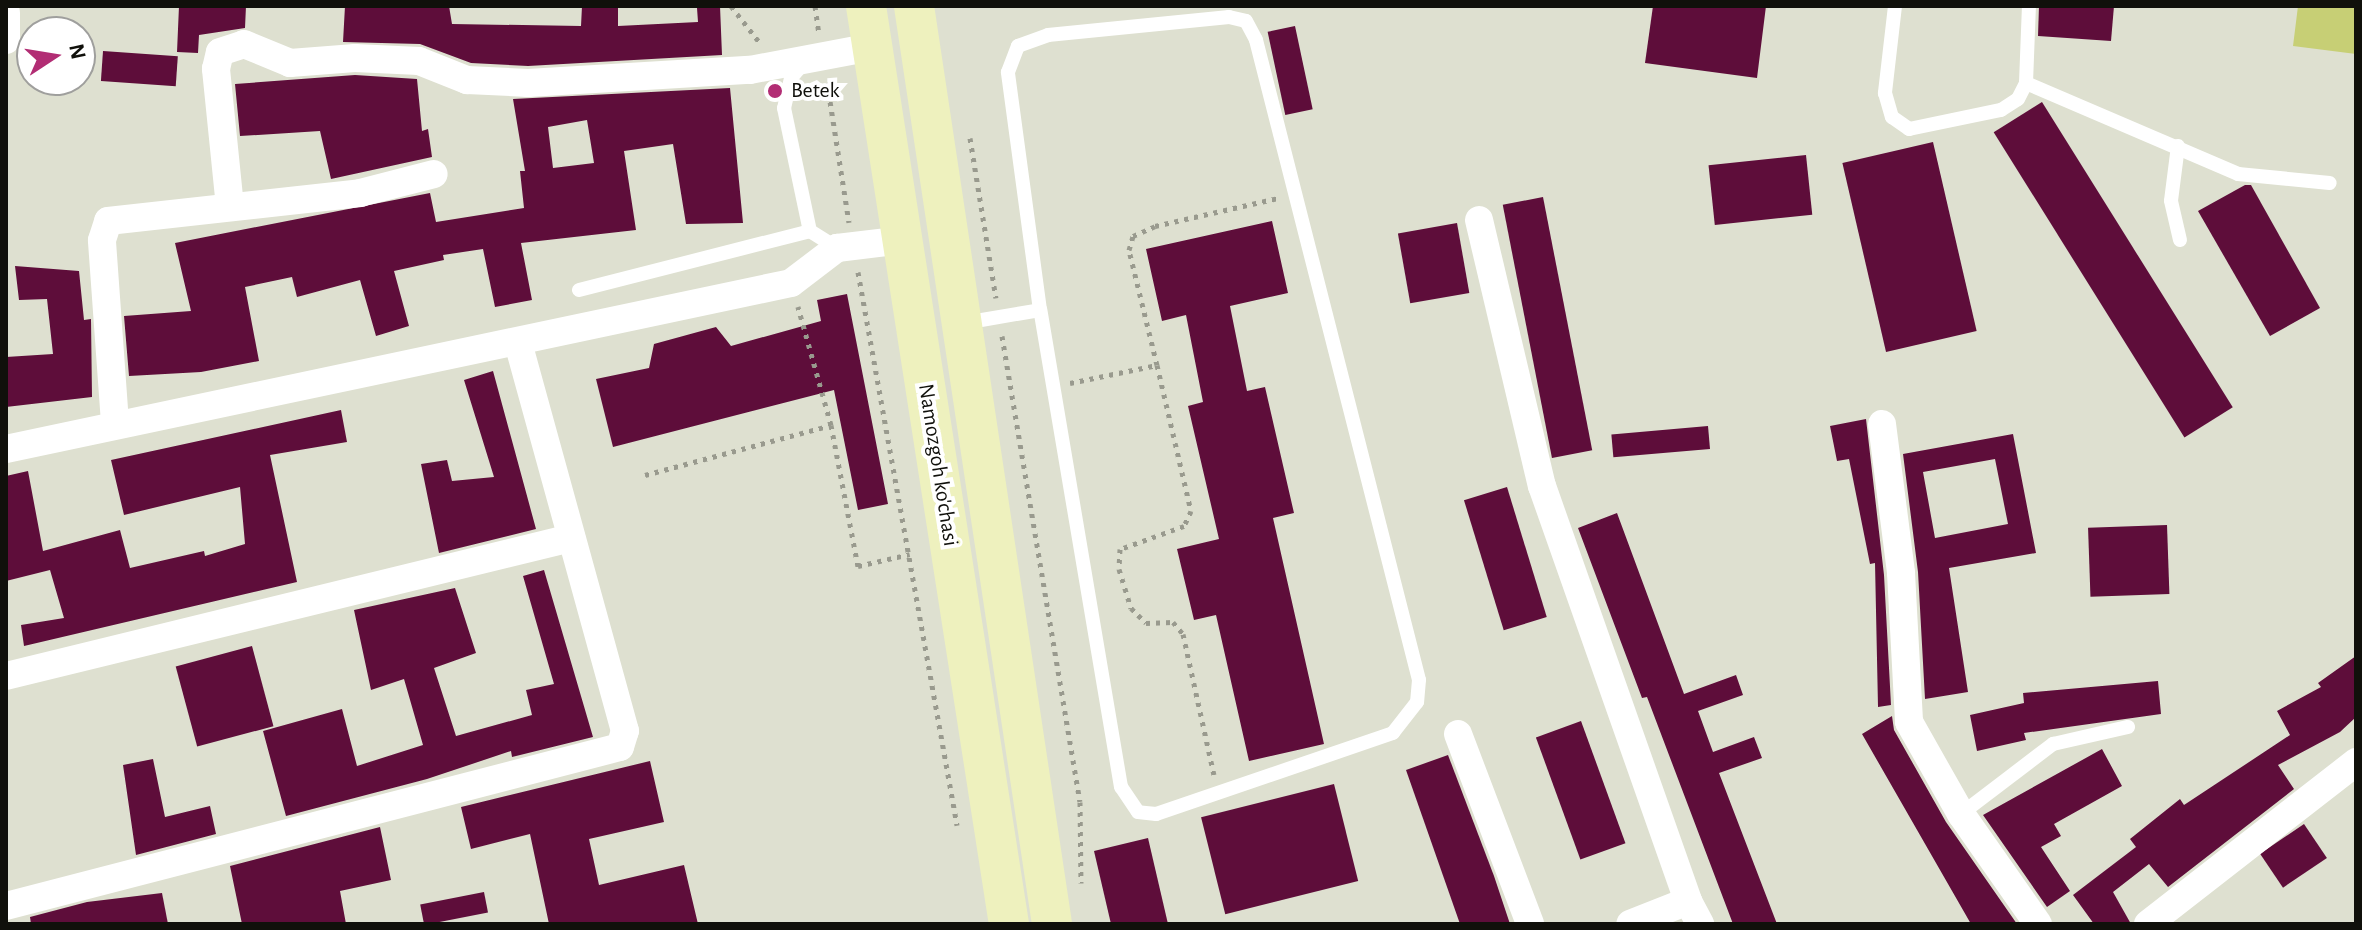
<!DOCTYPE html>
<html>
<head>
<meta charset="utf-8">
<style>
  body { margin:0 }
  #map { position:relative; width:2362px; height:930px; overflow:hidden; background:#dee0d0; font-family:"Alegreya Sans",sans-serif }
  div>[style] { position:absolute }
  [style*='--x'] { left:calc(var(--x)*1px); top:calc(var(--y)*1px); width:calc(var(--w)*1px); rotate:calc(var(--a)*1deg) }
  .green>* { inset:0; background:#c7cf75 }
  .building>* { inset:0; background:#5e0d3a; transform-origin:0 0 }
  .path>* { height:5px; margin-top:-2.5px; transform-origin:0; background:repeating-linear-gradient(90deg,#999a8e 0 4px,transparent 0 10px) }
  .service>* { height:14px; margin:-7px; padding:0 7px; transform-origin:7px; border-radius:7px; background:#fff }
  .minor>* { height:28px; margin:-14px; padding:0 14px; transform-origin:14px; border-radius:14px; background:#fff }
  .secondary>* { height:40px; margin:-20px; padding:0 20px; transform-origin:20px; border-radius:20px; background:#eef1be }
  .dots>* { width:22px; height:22px; translate:-50% -50%; box-sizing:border-box; border:4px solid #fff; border-radius:50% }
  span { translate:-50% -50%; white-space:nowrap; text-align:center; line-height:1.15; -webkit-text-stroke:8px #fff; paint-order:stroke }
  .poi-label { font-size:22px; color:#10100b }
  .left { translate:0 -50%; text-align:left }
  .street-label { font-size:22px; color:#10100b }
  .frame { position:absolute; inset:0; border:8px solid #10100b; pointer-events:none }
  .north { position:absolute; left:16px; top:16px; width:80px; height:80px; box-sizing:border-box; background:#fff; border:2px solid #9f9f9d; border-radius:50%; rotate:78deg; font-size:22px; font-weight:700; line-height:32px; text-align:center; color:#10100b }
  .north::after { content:''; display:block; margin:auto; width:28px; height:36px; background:#b22d74; clip-path:polygon(50% 0,100% 100%,50% 72%,0 100%) }
</style>
</head>
<body>
<div id="map">
  <div class="green">
    <i style="clip-path:polygon(2298px 6px,2356px 6px,2356px 54px,2293px 46px)"></i>
  </div>
  <div class="building">
    <i style="clip-path:polygon(179px 6px,246px 6px,245px 28px,199px 35px,198px 53px,177px 52px)"></i>
    <i style="clip-path:polygon(345px 6px,449px 6px,452px 24px,581px 26px,582px 6px,618px 6px,618px 26px,698px 22px,697px 8px,720px 6px,722px 55px,528px 66px,471px 63px,420px 44px,343px 42px)"></i>
    <i style="clip-path:polygon(1653px 6px,1766px 6px,1757px 78px,1645px 63px)"></i>
    <i style="clip-path:polygon(2039px 6px,2114px 6px,2111px 41px,2038px 36px)"></i>
    <i style="left:1295px;top:26px;width:85px;height:28px;rotate:78deg"></i>
    <i style="left:103px;top:51px;width:75px;height:30px;rotate:4deg"></i>
    <i style="clip-path:polygon(355px 75px,417px 79px,422px 131px,428px 129px,432px 157px,331px 179px,320px 131px,240px 136px,235px 84px)"></i>
    <i style="clip-path:polygon(evenodd,730px 88px,743px 223px,686px 224px,673px 144px,624px 151px,636px 230px,521px 243px,532px 300px,495px 307px,483px 249px,443px 255px,444px 260px,394px 271px,409px 326px,376px 336px,360px 280px,297px 297px,292px 277px,245px 287px,259px 361px,201px 372px,129px 376px,124px 316px,191px 311px,175px 243px,430px 193px,436px 222px,524px 208px,520px 171px,525px 171px,513px 99px,730px 88px,587px 120px,594px 163px,553px 168px,548px 127px,587px 120px)"></i>
    <i style="left:2042px;top:102px;width:360px;height:57px;rotate:58deg"></i>
    <i style="left:1933px;top:142px;width:194px;height:93px;rotate:77deg"></i>
    <i style="left:1806px;top:155px;width:60px;height:98px;rotate:84deg"></i>
    <i style="clip-path:polygon(2245px 185px,2251px 185px,2320px 308px,2270px 336px,2198px 211px)"></i>
    <i style="left:1543px;top:197px;width:258px;height:41px;rotate:79deg"></i>
    <i style="clip-path:polygon(1272px 221px,1288px 293px,1230px 306px,1247px 391px,1265px 387px,1294px 513px,1273px 518px,1324px 744px,1249px 761px,1216px 615px,1194px 620px,1177px 549px,1219px 539px,1188px 406px,1203px 402px,1186px 315px,1162px 321px,1146px 249px)"></i>
    <i style="left:1457px;top:223px;width:71px;height:60px;rotate:80deg"></i>
    <i style="clip-path:polygon(15px 266px,79px 271px,84px 320px,91px 319px,92px 397px,6px 407px,6px 357px,53px 354px,47px 299px,19px 300px)"></i>
    <i style="clip-path:polygon(847px 294px,888px 504px,858px 510px,834px 390px,613px 447px,596px 379px,649px 368px,654px 344px,716px 327px,731px 346px,821px 321px,817px 300px)"></i>
    <i style="clip-path:polygon(493px 371px,536px 529px,439px 553px,421px 464px,447px 460px,452px 481px,494px 477px,464px 380px)"></i>
    <i style="clip-path:polygon(341px 410px,347px 442px,270px 455px,297px 582px,24px 646px,21px 625px,64px 618px,50px 570px,6px 581px,6px 476px,28px 471px,43px 551px,120px 530px,130px 568px,204px 551px,205px 556px,245px 544px,240px 487px,124px 515px,111px 460px)"></i>
    <i style="clip-path:polygon(1866px 419px,1884px 575px,1891px 705px,1878px 707px,1875px 563px,1870px 564px,1849px 459px,1837px 461px,1830px 426px)"></i>
    <i style="left:1708px;top:426px;width:23px;height:97px;rotate:85deg"></i>
    <i style="clip-path:polygon(evenodd,2013px 434px,2036px 553px,1949px 568px,1968px 692px,1925px 699px,1918px 572px,1903px 454px,2013px 434px,1995px 459px,2008px 524px,1935px 538px,1923px 472px,1995px 459px)"></i>
    <i style="left:1507px;top:487px;width:136px;height:45px;rotate:73deg"></i>
    <i style="clip-path:polygon(1617px 513px,1684px 694px,1736px 675px,1743px 695px,1698px 711px,1713px 752px,1754px 737px,1762px 758px,1719px 773px,1777px 924px,1733px 924px,1647px 697px,1642px 698px,1578px 528px)"></i>
    <i style="left:2167px;top:525px;width:69px;height:79px;rotate:88deg"></i>
    <i style="clip-path:polygon(544px 570px,593px 737px,512px 757px,511px 751px,427px 779px,286px 816px,263px 731px,342px 709px,357px 766px,423px 745px,404px 679px,371px 690px,354px 610px,455px 588px,476px 653px,434px 668px,456px 736px,532px 715px,526px 690px,554px 684px,523px 576px)"></i>
    <i style="left:252px;top:646px;width:83px;height:79px;rotate:75deg"></i>
    <i style="clip-path:polygon(2356px 656px,2356px 717px,2340px 732px,2278px 765px,2294px 789px,2168px 887px,2149px 864px,2113px 892px,2131px 924px,2094px 924px,2073px 895px,2136px 847px,2130px 839px,2180px 799px,2184px 805px,2290px 735px,2277px 711px,2321px 687px,2318px 683px)"></i>
    <i style="clip-path:polygon(2158px 681px,2161px 714px,2024px 733px,2026px 740px,1977px 751px,1970px 715px,2024px 703px,2023px 693px)"></i>
    <i style="clip-path:polygon(1892px 716px,1894px 730px,1946px 822px,2017px 924px,1971px 924px,1862px 734px)"></i>
    <i style="left:1581px;top:721px;width:130px;height:48px;rotate:70deg"></i>
    <i style="clip-path:polygon(2102px 749px,2122px 786px,2054px 824px,2061px 836px,2041px 847px,2070px 891px,2047px 907px,1983px 815px)"></i>
    <i style="clip-path:polygon(1448px 755px,1494px 876px,1510px 924px,1460px 924px,1406px 770px)"></i>
    <i style="clip-path:polygon(153px 759px,165px 817px,210px 806px,216px 834px,136px 855px,123px 765px)"></i>
    <i style="clip-path:polygon(650px 761px,664px 822px,589px 839px,599px 885px,684px 865px,698px 924px,549px 924px,530px 834px,471px 849px,461px 807px)"></i>
    <i style="left:1334px;top:784px;width:100px;height:137px;rotate:76deg"></i>
    <i style="left:2304px;top:824px;width:41px;height:53px;rotate:56deg"></i>
    <i style="clip-path:polygon(380px 827px,391px 880px,340px 891px,346px 924px,242px 924px,230px 866px)"></i>
    <i style="clip-path:polygon(1148px 838px,1168px 924px,1111px 924px,1094px 851px)"></i>
    <i style="left:484px;top:892px;width:21px;height:65px;rotate:79deg"></i>
    <i style="clip-path:polygon(162px 893px,168px 924px,31px 924px,30px 917px,87px 902px)"></i>
  </div>
  <div class="path">
    <i style="--x:731;--y:6;--w:47;--a:51.9"></i>
    <i style="--x:815;--y:6;--w:27;--a:82"></i>
    <i style="--x:827;--y:82;--w:142;--a:81.1"></i>
    <i style="--x:970;--y:138;--w:162;--a:80.8"></i>
    <i style="--x:858;--y:272;--w:562;--a:79.85"></i>
    <i style="--x:1002;--y:336;--w:472;--a:80.5"></i>
    <i style="--x:1080;--y:802;--w:81;--a:89.3"></i>
    <i style="--x:1157;--y:365;--w:118;--a:-103.7"></i>
    <i style="--x:1129;--y:250;--w:15;--a:-74"></i>
    <i style="--x:1133;--y:236;--w:24;--a:-24"></i>
    <i style="--x:1155;--y:226;--w:126;--a:-12.8"></i>
    <i style="--x:1070;--y:383;--w:89;--a:-11.7"></i>
    <i style="--x:1157;--y:365;--w:150;--a:76.9"></i>
    <i style="--x:1191;--y:511;--w:17;--a:115"></i>
    <i style="--x:1184;--y:526;--w:68;--a:160.2"></i>
    <i style="--x:1120;--y:549;--w:20;--a:93"></i>
    <i style="--x:1119;--y:569;--w:41;--a:72.9"></i>
    <i style="--x:1131;--y:608;--w:21;--a:45"></i>
    <i style="--x:1146;--y:623;--w:27;--a:-2"></i>
    <i style="--x:1173;--y:622;--w:16;--a:50"></i>
    <i style="--x:1183;--y:634;--w:144;--a:77.6"></i>
    <i style="--x:831;--y:425;--w:144;--a:79.2"></i>
    <i style="--x:858;--y:566;--w:53;--a:-13"></i>
    <i style="--x:645;--y:475;--w:193;--a:-15"></i>
    <i style="--x:831;--y:425;--w:123;--a:-105.6"></i>
  </div>
  <div class="service">
    <i style="--x:1895;--y:6;--w:88;--a:96.6"></i>
    <i style="--x:1885;--y:93;--w:25;--a:74"></i>
    <i style="--x:1892;--y:117;--w:21;--a:35"></i>
    <i style="--x:1909;--y:129;--w:94;--a:-11.7"></i>
    <i style="--x:2001;--y:110;--w:20;--a:-33"></i>
    <i style="--x:2018;--y:99;--w:18;--a:-63"></i>
    <i style="--x:2026;--y:83;--w:77;--a:-87.8"></i>
    <i style="--x:1229;--y:17;--w:17;--a:13"></i>
    <i style="--x:1246;--y:21;--w:21;--a:62"></i>
    <i style="--x:1256;--y:40;--w:660;--a:75.71"></i>
    <i style="--x:1419;--y:680;--w:22;--a:95"></i>
    <i style="--x:1417;--y:702;--w:39;--a:128"></i>
    <i style="--x:1393;--y:733;--w:250;--a:161.1"></i>
    <i style="--x:1156;--y:814;--w:18;--a:-174"></i>
    <i style="--x:1138;--y:812;--w:30;--a:-124"></i>
    <i style="--x:1121;--y:787;--w:484;--a:-99.6"></i>
    <i style="--x:1040;--y:310;--w:240;--a:-97.7"></i>
    <i style="--x:1008;--y:72;--w:28;--a:-69"></i>
    <i style="--x:1018;--y:46;--w:32;--a:-20"></i>
    <i style="--x:1048;--y:35;--w:182;--a:-5.7"></i>
    <i style="--x:803;--y:64;--w:18;--a:131"></i>
    <i style="--x:791;--y:78;--w:31;--a:103"></i>
    <i style="--x:784;--y:108;--w:126;--a:78.1"></i>
    <i style="--x:2026;--y:83;--w:231;--a:23.2"></i>
    <i style="--x:2238;--y:174;--w:92;--a:5.6"></i>
    <i style="--x:2178;--y:146;--w:55;--a:97.3"></i>
    <i style="--x:2171;--y:201;--w:40;--a:77"></i>
    <i style="--x:579;--y:290;--w:238;--a:-14.3"></i>
    <i style="--x:810;--y:231;--w:32;--a:32"></i>
    <i style="--x:964;--y:323;--w:77;--a:-9.7"></i>
    <i style="--x:1961;--y:814;--w:116;--a:-37.3"></i>
    <i style="--x:2053;--y:744;--w:77;--a:-12.8"></i>
  </div>
  <div class="minor">
    <i style="--x:6;--y:13;--w:27;--a:90"></i>
    <i style="--x:230;--y:207;--w:139;--a:-95.8"></i>
    <i style="--x:216;--y:69;--w:17;--a:-77"></i>
    <i style="--x:220;--y:52;--w:25;--a:-18"></i>
    <i style="--x:244;--y:44;--w:50;--a:22.4"></i>
    <i style="--x:290;--y:63;--w:65;--a:-4.4"></i>
    <i style="--x:355;--y:58;--w:64;--a:2.7"></i>
    <i style="--x:419;--y:61;--w:52;--a:21.6"></i>
    <i style="--x:467;--y:80;--w:61;--a:2.8"></i>
    <i style="--x:528;--y:83;--w:222;--a:-3.4"></i>
    <i style="--x:750;--y:70;--w:124;--a:-10.7"></i>
    <i style="--x:1479;--y:220;--w:273;--a:76.7"></i>
    <i style="--x:1542;--y:486;--w:440;--a:70.6"></i>
    <i style="--x:1688;--y:901;--w:62;--a:158.4"></i>
    <i style="--x:115;--y:423;--w:183;--a:-94.1"></i>
    <i style="--x:102;--y:240;--w:20;--a:-72"></i>
    <i style="--x:108;--y:221;--w:254;--a:-6.3"></i>
    <i style="--x:360;--y:193;--w:76;--a:-14.4"></i>
    <i style="--x:1882;--y:424;--w:150;--a:82.7"></i>
    <i style="--x:1901;--y:573;--w:149;--a:86.9"></i>
    <i style="--x:1909;--y:722;--w:106;--a:60.5"></i>
    <i style="--x:1961;--y:814;--w:134;--a:55"></i>
    <i style="--x:6;--y:449;--w:802;--a:-11.94"></i>
    <i style="--x:791;--y:283;--w:58;--a:-37.3"></i>
    <i style="--x:837;--y:248;--w:66;--a:-6.9"></i>
    <i style="--x:6;--y:676;--w:582;--a:-13.73"></i>
    <i style="--x:1458;--y:734;--w:203;--a:69.2"></i>
    <i style="--x:1688;--y:901;--w:26;--a:62"></i>
    <i style="--x:6;--y:906;--w:634;--a:-14.52"></i>
    <i style="--x:620;--y:747;--w:17;--a:-73"></i>
    <i style="--x:625;--y:731;--w:402;--a:-105.4"></i>
    <i style="--x:2148;--y:924;--w:264;--a:-37.9"></i>
  </div>
  <div class="secondary">
    <i style="--x:866;--y:6;--w:929;--a:81.15"></i>
    <i style="--x:914;--y:6;--w:928;--a:81.45"></i>
  </div>
  <div class="dots">
    <i style="left:775px;top:91px;background:#b22d74"></i>
  </div>
  <div class="poi-label">
    <span class="left" style="left:791px;top:91px">Betek</span>
  </div>
  <div class="street-label">
    <span style="left:938px;top:465px;rotate:81deg">Namozgoh ko'chasi</span>
  </div>
  <div class="frame"></div>
  <div class="north">N</div>
</div>
</body>
</html>
